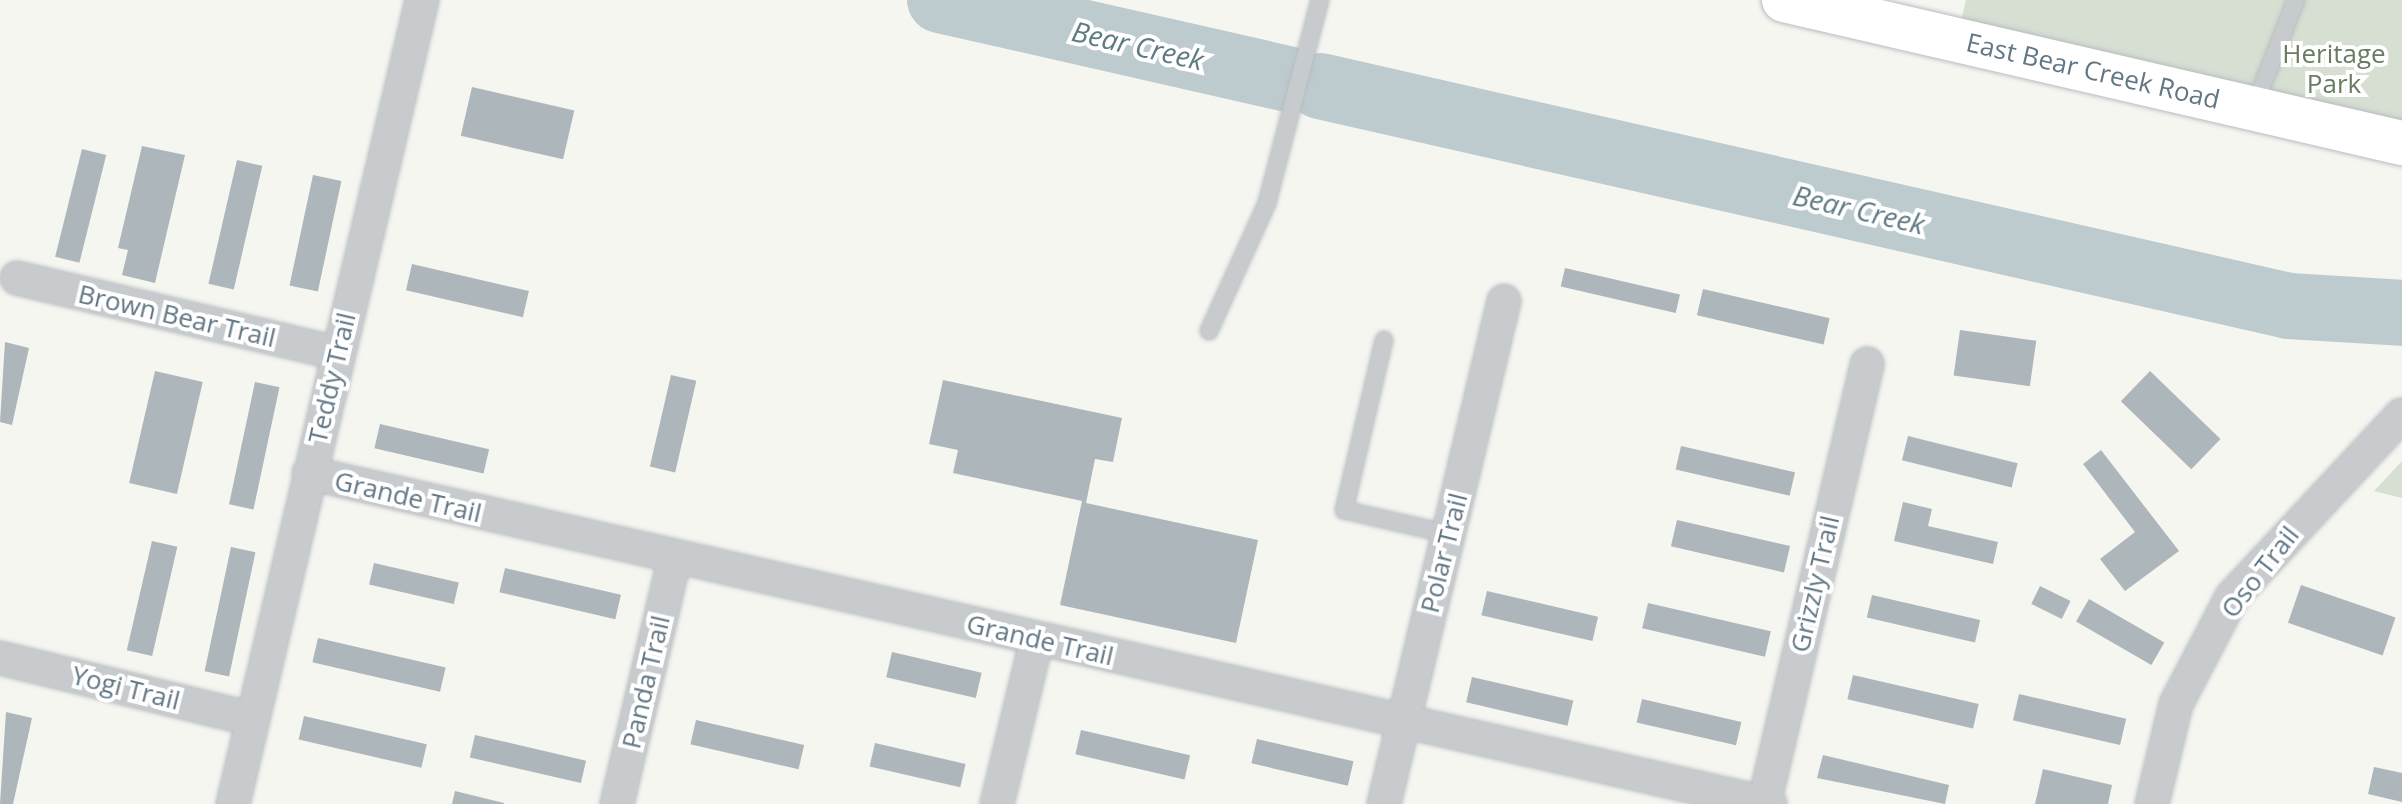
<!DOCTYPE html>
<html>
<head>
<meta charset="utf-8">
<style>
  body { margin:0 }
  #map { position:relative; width:2402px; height:804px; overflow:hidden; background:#f6f6f1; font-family:"Open Sans",sans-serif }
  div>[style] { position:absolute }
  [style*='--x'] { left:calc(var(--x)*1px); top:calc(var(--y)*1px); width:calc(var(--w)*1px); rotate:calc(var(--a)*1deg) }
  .green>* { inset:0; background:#d7ded2 }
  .river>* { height:66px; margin:-33px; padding:0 33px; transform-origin:33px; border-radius:33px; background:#bdcbcf }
  .building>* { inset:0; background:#adb6ba; transform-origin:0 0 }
  .roads { filter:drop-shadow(0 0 2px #b7bdc1) drop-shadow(0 0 2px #b7bdc1) }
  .lane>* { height:16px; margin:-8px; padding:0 8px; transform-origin:8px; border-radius:8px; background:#c8cbce }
  .street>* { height:32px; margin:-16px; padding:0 16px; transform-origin:16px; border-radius:16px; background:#c8cbce }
  .secondary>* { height:44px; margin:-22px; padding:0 22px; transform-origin:22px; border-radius:22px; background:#fff }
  span { translate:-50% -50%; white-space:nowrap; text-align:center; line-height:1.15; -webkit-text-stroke:8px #fff; paint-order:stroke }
  .park-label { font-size:26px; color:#687c61 }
  .street-label { font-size:26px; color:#627785 }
  .water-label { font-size:28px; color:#5e7a83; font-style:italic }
</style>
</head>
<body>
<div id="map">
  <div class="green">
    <i style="clip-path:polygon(1966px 0,2402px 0,2402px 155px,1954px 50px)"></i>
    <i style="clip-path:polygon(2402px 461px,2402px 498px,2374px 491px)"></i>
  </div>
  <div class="river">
    <i style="--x:940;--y:0;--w:358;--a:12.8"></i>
    <i style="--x:1320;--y:86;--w:994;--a:12.79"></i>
    <i style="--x:2289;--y:306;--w:113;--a:3.5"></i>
  </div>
  <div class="building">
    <i style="left:472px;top:87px;width:105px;height:50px;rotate:13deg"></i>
    <i style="clip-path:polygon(142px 146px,185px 155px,155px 283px,122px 275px,128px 250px,118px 248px)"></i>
    <i style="left:82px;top:149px;width:25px;height:111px;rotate:14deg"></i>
    <i style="left:237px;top:160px;width:26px;height:127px;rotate:13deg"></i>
    <i style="left:313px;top:175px;width:29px;height:113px;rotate:12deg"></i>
    <i style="left:412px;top:264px;width:120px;height:27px;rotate:13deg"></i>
    <i style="left:1565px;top:268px;width:118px;height:19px;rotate:13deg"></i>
    <i style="left:1703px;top:289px;width:130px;height:27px;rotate:13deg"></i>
    <i style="left:1960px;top:330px;width:77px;height:46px;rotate:8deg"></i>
    <i style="clip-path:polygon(5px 342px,29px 348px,12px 425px,0 422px)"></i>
    <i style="left:155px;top:371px;width:49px;height:115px;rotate:13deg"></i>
    <i style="left:2150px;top:371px;width:98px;height:42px;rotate:44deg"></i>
    <i style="left:671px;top:375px;width:26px;height:94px;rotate:13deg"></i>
    <i style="clip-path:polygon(943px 380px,1122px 418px,1113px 462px,1095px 459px,1086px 503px,1258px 540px,1236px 643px,1060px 605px,1082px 501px,953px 473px,958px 450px,929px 444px)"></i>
    <i style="left:255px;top:382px;width:25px;height:125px;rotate:12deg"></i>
    <i style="left:380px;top:424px;width:112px;height:25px;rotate:13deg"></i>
    <i style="left:1908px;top:436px;width:113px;height:25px;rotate:14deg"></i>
    <i style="left:1681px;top:446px;width:117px;height:24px;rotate:13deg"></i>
    <i style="clip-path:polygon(2101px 450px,2179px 551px,2125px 591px,2100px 559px,2135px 532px,2083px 464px)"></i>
    <i style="clip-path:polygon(1903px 502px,1932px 509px,1928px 526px,1998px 542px,1993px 564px,1894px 541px)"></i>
    <i style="left:1677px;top:520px;width:116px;height:27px;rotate:13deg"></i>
    <i style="left:152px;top:541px;width:26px;height:112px;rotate:13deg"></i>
    <i style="left:231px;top:547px;width:25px;height:127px;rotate:12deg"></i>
    <i style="left:374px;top:563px;width:87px;height:22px;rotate:13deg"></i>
    <i style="left:505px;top:568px;width:119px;height:25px;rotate:13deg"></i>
    <i style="left:2301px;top:585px;width:100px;height:40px;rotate:19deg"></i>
    <i style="left:2040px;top:586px;width:34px;height:20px;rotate:26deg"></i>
    <i style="left:1487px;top:591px;width:114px;height:25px;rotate:13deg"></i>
    <i style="left:1872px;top:595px;width:111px;height:23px;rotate:13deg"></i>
    <i style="left:2089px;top:599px;width:87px;height:26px;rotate:30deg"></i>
    <i style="left:1648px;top:603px;width:126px;height:26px;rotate:13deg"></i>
    <i style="left:318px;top:638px;width:131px;height:25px;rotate:13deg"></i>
    <i style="left:892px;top:652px;width:92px;height:26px;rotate:13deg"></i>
    <i style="left:1853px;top:675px;width:129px;height:25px;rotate:13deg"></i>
    <i style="left:1472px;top:677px;width:104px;height:26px;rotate:13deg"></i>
    <i style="left:2019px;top:694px;width:110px;height:27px;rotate:13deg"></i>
    <i style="left:1642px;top:699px;width:102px;height:24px;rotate:13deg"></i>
    <i style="clip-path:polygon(6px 712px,32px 718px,13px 804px,0 804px)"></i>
    <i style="left:304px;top:716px;width:126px;height:24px;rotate:13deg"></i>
    <i style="left:696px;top:720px;width:111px;height:25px;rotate:13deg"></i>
    <i style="left:1081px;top:730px;width:112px;height:25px;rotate:13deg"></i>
    <i style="left:475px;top:735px;width:114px;height:23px;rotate:13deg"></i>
    <i style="left:1257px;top:739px;width:99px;height:25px;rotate:13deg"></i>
    <i style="left:875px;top:743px;width:93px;height:24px;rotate:13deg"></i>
    <i style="clip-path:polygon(1823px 755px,1949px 785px,1945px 804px,1817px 778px)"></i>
    <i style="clip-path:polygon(2374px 767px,2402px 773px,2402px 802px,2368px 794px)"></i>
    <i style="clip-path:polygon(2043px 769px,2112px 785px,2108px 804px,2035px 804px)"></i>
    <i style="clip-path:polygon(455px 791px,504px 803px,504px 804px,452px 804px)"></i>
  </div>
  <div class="roads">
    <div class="lane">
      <i style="--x:2254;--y:107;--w:115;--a:-68.6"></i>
      <i style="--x:1209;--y:331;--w:141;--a:-65.6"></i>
      <i style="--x:1267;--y:203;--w:210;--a:-75.4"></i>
      <i style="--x:1384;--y:340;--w:175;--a:103.2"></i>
      <i style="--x:1344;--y:510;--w:108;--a:12.9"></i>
    </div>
    <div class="street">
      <i style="--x:17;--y:278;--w:330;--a:13.2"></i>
      <i style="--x:309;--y:473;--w:1498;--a:12.77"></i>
      <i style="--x:0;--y:658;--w:260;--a:13.6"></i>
      <i style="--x:233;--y:804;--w:826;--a:-76.77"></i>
      <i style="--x:617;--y:804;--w:250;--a:-76.8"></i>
      <i style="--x:997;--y:804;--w:170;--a:-76.4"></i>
      <i style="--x:1384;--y:804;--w:517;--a:-76.58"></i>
      <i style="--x:1764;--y:804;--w:452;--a:-76.8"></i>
      <i style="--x:2152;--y:804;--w:103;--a:-76.5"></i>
      <i style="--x:2176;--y:704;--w:121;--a:-62.4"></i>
      <i style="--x:2232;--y:597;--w:249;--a:-47"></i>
    </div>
    <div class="secondary">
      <i style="--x:1784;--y:0;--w:634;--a:13.03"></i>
    </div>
  </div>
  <div class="park-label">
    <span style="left:2334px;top:69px">Heritage<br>Park</span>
  </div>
  <div class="street-label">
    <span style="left:2093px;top:71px;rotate:13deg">East Bear Creek Road</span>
    <span style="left:177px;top:316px;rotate:13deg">Brown Bear Trail</span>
    <span style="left:332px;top:378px;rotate:-77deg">Teddy Trail</span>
    <span style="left:408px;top:497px;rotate:13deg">Grande Trail</span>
    <span style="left:1444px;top:553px;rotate:-76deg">Polar Trail</span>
    <span style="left:2260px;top:572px;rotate:-52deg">Oso Trail</span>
    <span style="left:1815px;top:584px;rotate:-77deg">Grizzly Trail</span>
    <span style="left:1040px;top:640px;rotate:13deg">Grande Trail</span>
    <span style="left:646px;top:682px;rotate:-77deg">Panda Trail</span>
    <span style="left:126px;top:688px;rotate:14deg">Yogi Trail</span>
  </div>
  <div class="water-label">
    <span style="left:1138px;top:45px;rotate:13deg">Bear Creek</span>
    <span style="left:1859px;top:209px;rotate:13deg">Bear Creek</span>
  </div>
</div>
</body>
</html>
